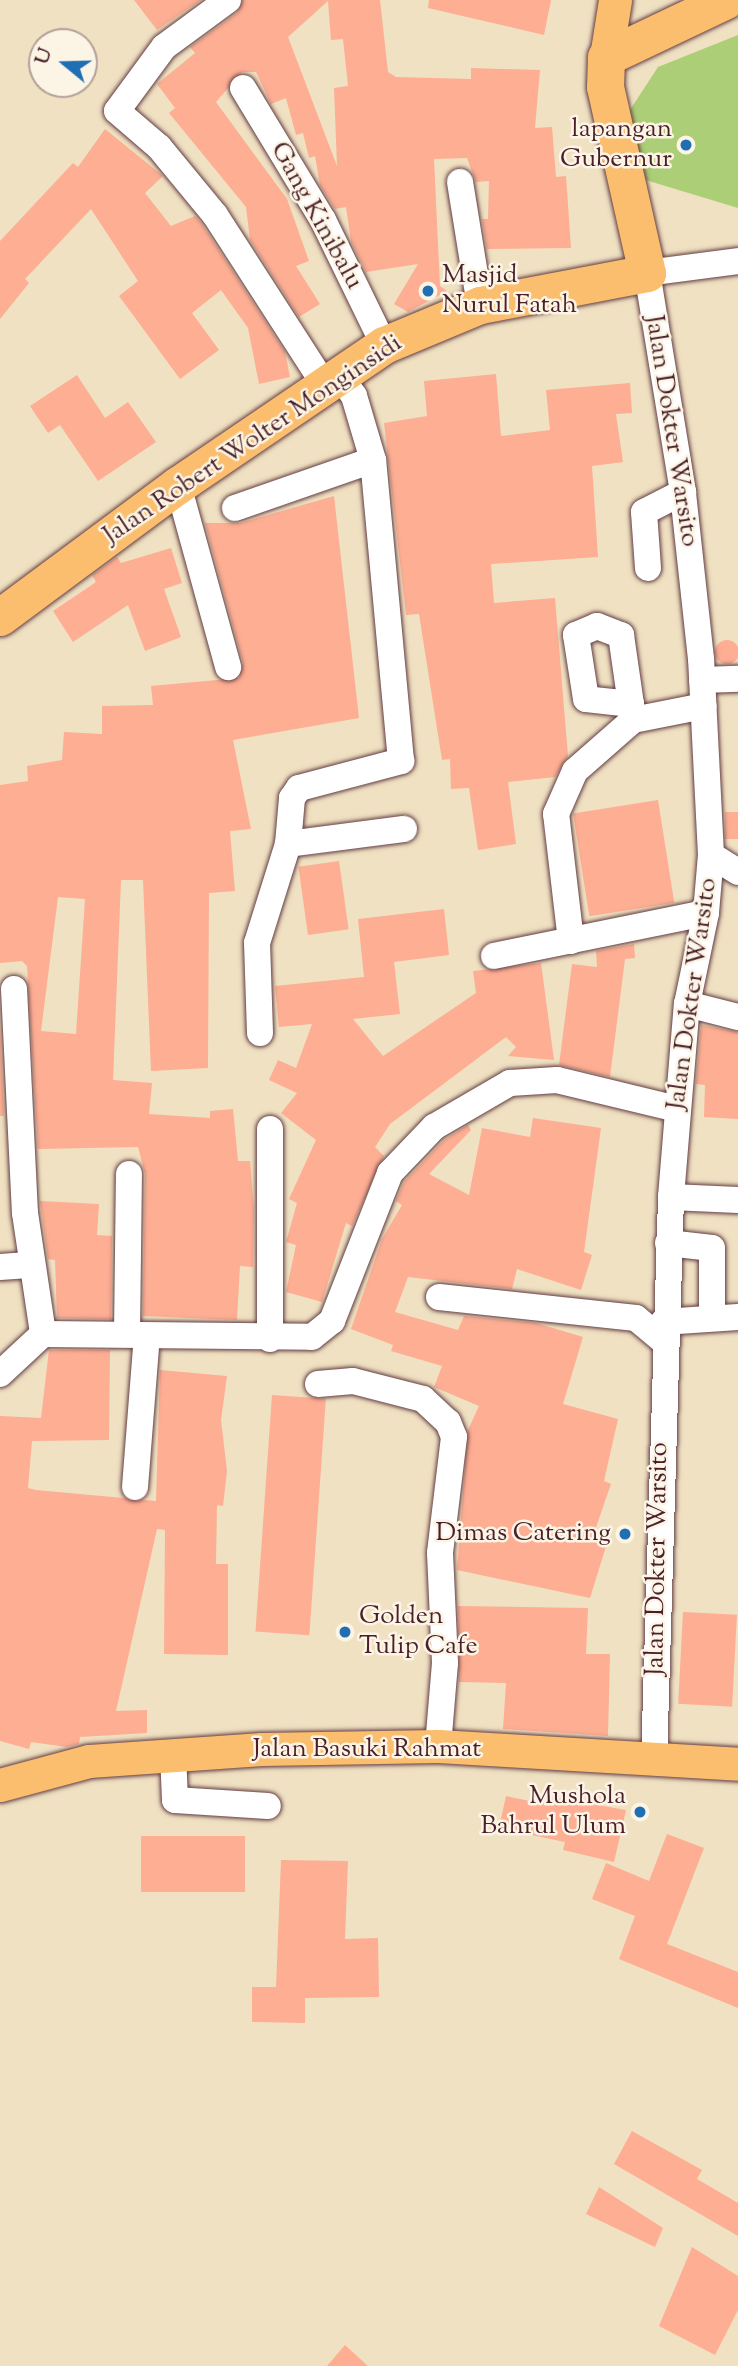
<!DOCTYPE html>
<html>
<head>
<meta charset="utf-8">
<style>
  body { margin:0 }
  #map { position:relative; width:738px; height:2366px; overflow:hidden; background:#f0e1c2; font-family:"Sorts Mill Goudy",serif }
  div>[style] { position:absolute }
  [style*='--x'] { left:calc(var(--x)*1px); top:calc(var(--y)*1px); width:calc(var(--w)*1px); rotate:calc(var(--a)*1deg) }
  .green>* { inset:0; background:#acce76 }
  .building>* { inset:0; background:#fdae93; transform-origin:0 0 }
  .round { border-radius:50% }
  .roads { filter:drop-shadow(0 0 2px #633c42) drop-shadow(0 0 2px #633c42) }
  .minor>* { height:26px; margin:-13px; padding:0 13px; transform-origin:13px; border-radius:13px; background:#fff }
  .major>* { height:33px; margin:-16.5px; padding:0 16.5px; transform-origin:16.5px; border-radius:16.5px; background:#fabe6e }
  .highway>* { height:37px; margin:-18.5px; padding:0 18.5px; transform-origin:18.5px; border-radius:18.5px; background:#fabe6e }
  .dots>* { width:19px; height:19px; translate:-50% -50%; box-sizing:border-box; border:4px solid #fcf5e5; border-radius:50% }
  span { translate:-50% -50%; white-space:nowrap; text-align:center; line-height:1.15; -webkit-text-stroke:5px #fcf5e5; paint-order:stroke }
  .poi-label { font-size:26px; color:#4a1f2b }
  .right { translate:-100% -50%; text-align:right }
  .left { translate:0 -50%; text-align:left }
  .street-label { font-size:26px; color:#4a1f2b }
  .north { position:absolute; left:28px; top:28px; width:70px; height:70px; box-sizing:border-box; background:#fcf5e5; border:2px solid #b59f9b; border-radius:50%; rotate:289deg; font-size:19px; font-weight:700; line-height:28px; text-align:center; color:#4a1f2b }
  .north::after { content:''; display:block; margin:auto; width:24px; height:32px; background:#1f6fb2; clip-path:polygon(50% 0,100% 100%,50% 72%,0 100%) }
</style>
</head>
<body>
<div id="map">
  <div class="green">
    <i style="clip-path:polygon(738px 35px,738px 208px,639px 178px,628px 113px,658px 67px)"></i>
  </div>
  <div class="building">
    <i style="clip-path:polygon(134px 0,201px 0,157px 30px)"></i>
    <i style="clip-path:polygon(evenodd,243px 0,380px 0,388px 72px,396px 77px,471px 79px,471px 68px,540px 70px,535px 128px,552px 127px,556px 177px,566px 176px,571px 248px,487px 249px,482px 219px,488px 219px,489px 181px,476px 182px,467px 158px,434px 159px,440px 286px,447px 291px,408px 312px,394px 304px,418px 264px,366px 272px,351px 241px,346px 207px,335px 209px,320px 185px,315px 156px,309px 158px,303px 133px,296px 135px,286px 98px,271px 104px,256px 72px,242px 72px,216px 102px,287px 199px,309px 261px,296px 266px,320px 304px,299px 317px,250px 240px,246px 207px,169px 113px,175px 108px,157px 84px,195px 53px,190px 47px,237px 13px,243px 0,328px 1px,331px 40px,343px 39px,348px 86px,334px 88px,337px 166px,288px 37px,328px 1px)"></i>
    <i style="clip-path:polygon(429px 0,551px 0,544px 35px,428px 8px)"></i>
    <i style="clip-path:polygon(105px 129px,163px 176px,145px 193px,171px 226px,195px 216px,202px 224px,285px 352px,290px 377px,259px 384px,248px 328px,221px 290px,192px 313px,219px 350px,180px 379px,119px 296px,138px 281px,91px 209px,25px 279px,29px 283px,0 319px,0 241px,73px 163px,78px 167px)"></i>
    <i style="clip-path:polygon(496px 374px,501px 436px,550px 430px,546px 390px,630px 383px,632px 413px,616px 414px,623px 462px,592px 466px,598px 557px,491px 564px,494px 603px,555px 598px,568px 756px,555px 777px,508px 782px,516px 844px,478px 850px,469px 788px,451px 789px,450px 759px,442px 760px,419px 614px,406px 615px,384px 423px,427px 416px,424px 381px)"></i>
    <i style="clip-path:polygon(77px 375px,105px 418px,128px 402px,156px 442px,98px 481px,60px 425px,48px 433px,30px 406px)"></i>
    <i style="clip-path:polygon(evenodd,334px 496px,359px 718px,233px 740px,251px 829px,230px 831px,235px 891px,209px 893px,208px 1068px,151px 1071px,143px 880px,121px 880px,113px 1080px,152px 1083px,149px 1114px,210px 1118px,210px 1111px,233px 1109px,238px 1161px,250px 1161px,254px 1210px,253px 1267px,240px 1266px,237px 1320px,143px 1316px,145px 1174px,138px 1147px,38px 1149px,27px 966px,22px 961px,0 963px,0 785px,28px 781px,27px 766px,62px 760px,64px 732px,102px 734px,102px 706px,153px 705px,151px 686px,239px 678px,243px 663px,205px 523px,240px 523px,334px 496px,58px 897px,85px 899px,76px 1034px,41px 1031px,58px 897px)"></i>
    <i style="clip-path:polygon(171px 548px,182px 583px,164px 589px,181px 637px,145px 651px,128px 605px,73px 642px,53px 611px,96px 582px,92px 575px,117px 557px,121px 563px)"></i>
    <i class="round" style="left:715px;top:640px;width:24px;height:24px"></i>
    <i style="left:658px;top:800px;width:104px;height:86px;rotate:81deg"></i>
    <i style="left:725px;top:812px;width:13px;height:27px"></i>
    <i style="left:339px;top:861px;width:69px;height:41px;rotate:82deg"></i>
    <i style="clip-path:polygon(444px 909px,449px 955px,394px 962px,400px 1014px,353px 1019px,383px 1056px,476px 993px,473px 971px,541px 963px,554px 1060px,508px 1056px,516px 1047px,506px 1037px,390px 1124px,375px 1147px,384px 1156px,352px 1226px,346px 1223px,322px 1302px,286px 1292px,296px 1245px,286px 1242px,297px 1203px,289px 1199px,316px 1140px,281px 1113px,297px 1093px,269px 1080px,278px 1060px,296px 1068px,312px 1024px,279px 1027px,275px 986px,364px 977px,358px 919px)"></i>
    <i style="clip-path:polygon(634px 944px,635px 958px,625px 959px,610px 1077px,559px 1065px,572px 964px,597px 967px,596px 951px)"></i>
    <i style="clip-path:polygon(0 1025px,4px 1116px,0 1116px)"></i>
    <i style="clip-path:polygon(701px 1025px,738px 1032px,738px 1119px,704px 1117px,705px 1085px,696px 1084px)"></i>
    <i style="clip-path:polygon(533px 1118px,601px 1128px,584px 1252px,592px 1255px,581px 1290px,517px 1269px,512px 1289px,408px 1277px,395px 1312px,458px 1330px,464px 1316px,536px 1323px,583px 1337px,563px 1404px,618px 1419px,604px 1481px,611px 1484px,593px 1536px,608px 1540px,590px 1598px,457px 1570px,468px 1430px,479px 1406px,434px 1387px,442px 1366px,391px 1351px,393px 1345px,351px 1329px,382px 1239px,402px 1205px,396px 1201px,404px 1182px,444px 1140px,468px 1125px,471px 1130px,429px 1174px,469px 1195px,482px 1128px,530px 1137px)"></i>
    <i style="clip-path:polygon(40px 1201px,99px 1204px,97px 1235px,112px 1236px,111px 1319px,57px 1318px,55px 1260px,48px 1259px)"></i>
    <i style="clip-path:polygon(49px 1350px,110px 1350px,109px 1440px,32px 1441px,28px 1488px,36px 1490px,156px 1501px,160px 1370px,227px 1376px,221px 1420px,227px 1471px,223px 1506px,217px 1505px,216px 1564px,228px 1564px,228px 1655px,164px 1654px,165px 1530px,157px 1529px,116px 1711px,147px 1710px,147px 1733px,80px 1737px,79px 1744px,67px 1747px,31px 1742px,29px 1749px,0 1741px,0 1416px,41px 1418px)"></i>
    <i style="left:272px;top:1395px;width:54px;height:237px;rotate:4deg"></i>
    <i style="clip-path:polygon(458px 1606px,588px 1608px,586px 1654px,610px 1654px,608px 1736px,503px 1729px,506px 1683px,459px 1682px)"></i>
    <i style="left:683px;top:1612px;width:54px;height:92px;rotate:3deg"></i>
    <i style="clip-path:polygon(541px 1795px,626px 1810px,614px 1862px,563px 1850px,565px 1842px,499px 1828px,506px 1796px,539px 1803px)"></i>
    <i style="clip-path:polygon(667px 1834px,704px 1848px,667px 1944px,738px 1972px,738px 2008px,619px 1959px,635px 1916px,592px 1899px,606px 1863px,649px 1881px)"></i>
    <i style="left:141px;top:1836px;width:104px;height:56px"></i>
    <i style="clip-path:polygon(281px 1860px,348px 1861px,345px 1939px,378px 1938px,379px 1997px,305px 1998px,305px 2023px,252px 2022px,252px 1987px,276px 1987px)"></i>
    <i style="clip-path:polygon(632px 2131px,702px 2170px,697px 2179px,738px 2203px,738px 2236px,614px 2164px)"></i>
    <i style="clip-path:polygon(599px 2187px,663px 2228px,655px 2247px,586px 2214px)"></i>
    <i style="clip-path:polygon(692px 2247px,738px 2276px,738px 2310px,715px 2355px,659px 2326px)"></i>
    <i style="clip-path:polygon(345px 2345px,368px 2366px,327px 2366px)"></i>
  </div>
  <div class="roads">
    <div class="minor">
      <i style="--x:228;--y:0;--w:79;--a:143.7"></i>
      <i style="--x:164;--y:47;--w:79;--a:126.3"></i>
      <i style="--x:117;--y:111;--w:55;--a:40.6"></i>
      <i style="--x:159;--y:147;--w:88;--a:50.5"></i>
      <i style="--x:215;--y:215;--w:207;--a:57.2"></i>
      <i style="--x:243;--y:88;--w:154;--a:58.8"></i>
      <i style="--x:323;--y:220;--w:139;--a:64"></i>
      <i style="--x:460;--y:182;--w:125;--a:80.8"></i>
      <i style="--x:178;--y:485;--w:189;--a:74.6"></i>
      <i style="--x:235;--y:508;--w:146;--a:-19.2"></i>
      <i style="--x:648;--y:568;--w:56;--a:-94.1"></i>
      <i style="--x:644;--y:512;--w:44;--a:-27.1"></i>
      <i style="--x:702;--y:680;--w:36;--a:-2"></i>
      <i style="--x:631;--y:704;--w:45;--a:-173.7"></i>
      <i style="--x:586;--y:699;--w:65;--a:-98.9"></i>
      <i style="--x:576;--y:635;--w:23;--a:-23"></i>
      <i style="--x:597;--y:626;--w:26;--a:21"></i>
      <i style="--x:621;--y:635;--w:70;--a:81.8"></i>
      <i style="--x:631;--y:704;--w:16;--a:83"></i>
      <i style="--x:633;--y:720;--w:72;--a:-11.2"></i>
      <i style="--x:288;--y:844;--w:117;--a:-7.4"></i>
      <i style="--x:711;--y:855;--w:32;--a:32"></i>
      <i style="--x:571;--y:941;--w:128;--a:-96.7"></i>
      <i style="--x:556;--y:814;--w:47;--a:-66.2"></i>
      <i style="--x:575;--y:771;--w:77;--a:-41.3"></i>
      <i style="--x:494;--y:956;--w:216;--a:-11.5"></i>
      <i style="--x:14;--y:989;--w:224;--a:87.2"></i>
      <i style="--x:25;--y:1213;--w:122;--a:81.5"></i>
      <i style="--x:687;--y:1004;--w:53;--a:14.3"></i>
      <i style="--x:260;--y:1033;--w:90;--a:-91.9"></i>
      <i style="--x:257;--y:943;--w:104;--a:-72.6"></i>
      <i style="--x:288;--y:844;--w:46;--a:-85"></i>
      <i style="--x:292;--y:798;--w:12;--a:-55"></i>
      <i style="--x:299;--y:788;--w:106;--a:-14.8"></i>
      <i style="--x:401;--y:761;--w:302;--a:-95.3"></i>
      <i style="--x:373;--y:460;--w:67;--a:-106.5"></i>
      <i style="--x:354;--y:396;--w:21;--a:-125"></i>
      <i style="--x:671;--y:1197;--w:67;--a:2.6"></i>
      <i style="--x:668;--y:1243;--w:44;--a:6.5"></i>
      <i style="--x:712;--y:1248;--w:69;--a:90"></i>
      <i style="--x:0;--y:1267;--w:32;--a:-4"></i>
      <i style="--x:439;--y:1297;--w:198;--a:6.1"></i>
      <i style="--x:636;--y:1318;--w:34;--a:40"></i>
      <i style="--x:663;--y:1322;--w:75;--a:-3.8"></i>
      <i style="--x:127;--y:1334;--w:160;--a:-89.3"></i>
      <i style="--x:270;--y:1339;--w:210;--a:-90"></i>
      <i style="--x:0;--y:1374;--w:59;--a:-42.9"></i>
      <i style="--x:43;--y:1334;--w:269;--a:0.6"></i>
      <i style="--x:312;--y:1337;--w:26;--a:-39"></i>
      <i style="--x:332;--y:1321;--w:159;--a:-68.6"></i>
      <i style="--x:390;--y:1173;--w:64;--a:-46.3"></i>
      <i style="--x:434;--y:1127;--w:88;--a:-30.1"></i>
      <i style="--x:510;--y:1083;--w:47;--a:-3.7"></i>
      <i style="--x:557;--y:1080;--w:123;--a:13.6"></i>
      <i style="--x:318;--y:1384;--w:35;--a:-5"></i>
      <i style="--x:353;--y:1381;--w:72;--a:14.4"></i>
      <i style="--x:423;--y:1399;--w:34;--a:43"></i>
      <i style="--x:448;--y:1422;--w:16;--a:68"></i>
      <i style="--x:454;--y:1437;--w:117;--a:96.9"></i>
      <i style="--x:440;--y:1553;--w:110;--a:87.4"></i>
      <i style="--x:445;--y:1663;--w:83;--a:94.8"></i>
      <i style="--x:135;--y:1487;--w:151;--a:-85.5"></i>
      <i style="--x:173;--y:1754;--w:46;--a:87.5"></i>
      <i style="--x:175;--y:1800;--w:93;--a:3.7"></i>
      <i style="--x:654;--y:1761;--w:564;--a:-88.27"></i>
      <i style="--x:671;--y:1197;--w:194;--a:-85.3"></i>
      <i style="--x:687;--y:1004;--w:93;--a:-78.2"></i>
      <i style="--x:706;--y:913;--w:58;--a:-85.1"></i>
      <i style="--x:711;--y:855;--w:196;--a:-92.9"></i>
      <i style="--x:701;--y:659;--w:168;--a:-96.2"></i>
      <i style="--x:683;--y:492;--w:222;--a:-99.3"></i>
      <i style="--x:647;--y:273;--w:92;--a:-7.5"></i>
    </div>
    <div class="major">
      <i style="--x:606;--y:57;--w:58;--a:-81"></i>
      <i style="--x:0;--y:1785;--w:92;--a:-15.1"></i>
      <i style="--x:89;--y:1761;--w:173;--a:-4"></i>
      <i style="--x:262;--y:1749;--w:176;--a:-1"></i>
      <i style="--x:438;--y:1746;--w:301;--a:3.4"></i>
    </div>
    <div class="highway">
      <i style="--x:0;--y:617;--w:222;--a:-36.6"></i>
      <i style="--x:178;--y:485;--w:249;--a:-34.2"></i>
      <i style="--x:384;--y:345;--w:104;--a:-22.6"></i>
      <i style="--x:480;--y:305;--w:170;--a:-10.8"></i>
      <i style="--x:647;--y:273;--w:191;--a:-102.7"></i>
      <i style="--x:605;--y:87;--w:30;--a:-88"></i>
      <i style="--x:606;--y:57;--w:133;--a:-25.4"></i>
    </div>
  </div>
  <div class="dots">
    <i style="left:686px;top:145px;background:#1f6fb2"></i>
    <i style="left:428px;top:291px;background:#1f6fb2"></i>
    <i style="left:625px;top:1534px;background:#1f6fb2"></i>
    <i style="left:345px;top:1632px;background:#1f6fb2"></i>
    <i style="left:640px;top:1812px;background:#1f6fb2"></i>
  </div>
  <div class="poi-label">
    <span class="right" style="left:672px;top:145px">lapangan<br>Gubernur</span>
    <span class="left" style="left:442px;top:291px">Masjid<br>Nurul Fatah</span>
    <span class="right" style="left:611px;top:1534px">Dimas Catering</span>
    <span class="left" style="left:359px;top:1632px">Golden<br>Tulip Cafe</span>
    <span class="right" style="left:626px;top:1812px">Mushola<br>Bahrul Ulum</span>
  </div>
  <div class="street-label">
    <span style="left:316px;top:216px;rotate:61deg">Gang Kinibalu</span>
    <span style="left:671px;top:431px;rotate:81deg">Jalan Dokter Warsito</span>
    <span style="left:253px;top:440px;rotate:-34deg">Jalan Robert Wolter Monginsidi</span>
    <span style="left:693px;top:994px;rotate:-82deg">Jalan Dokter Warsito</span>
    <span style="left:658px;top:1559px;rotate:-89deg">Jalan Dokter Warsito</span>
    <span style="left:367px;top:1750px">Jalan Basuki Rahmat</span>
  </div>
  <div class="north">U</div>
</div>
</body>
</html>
